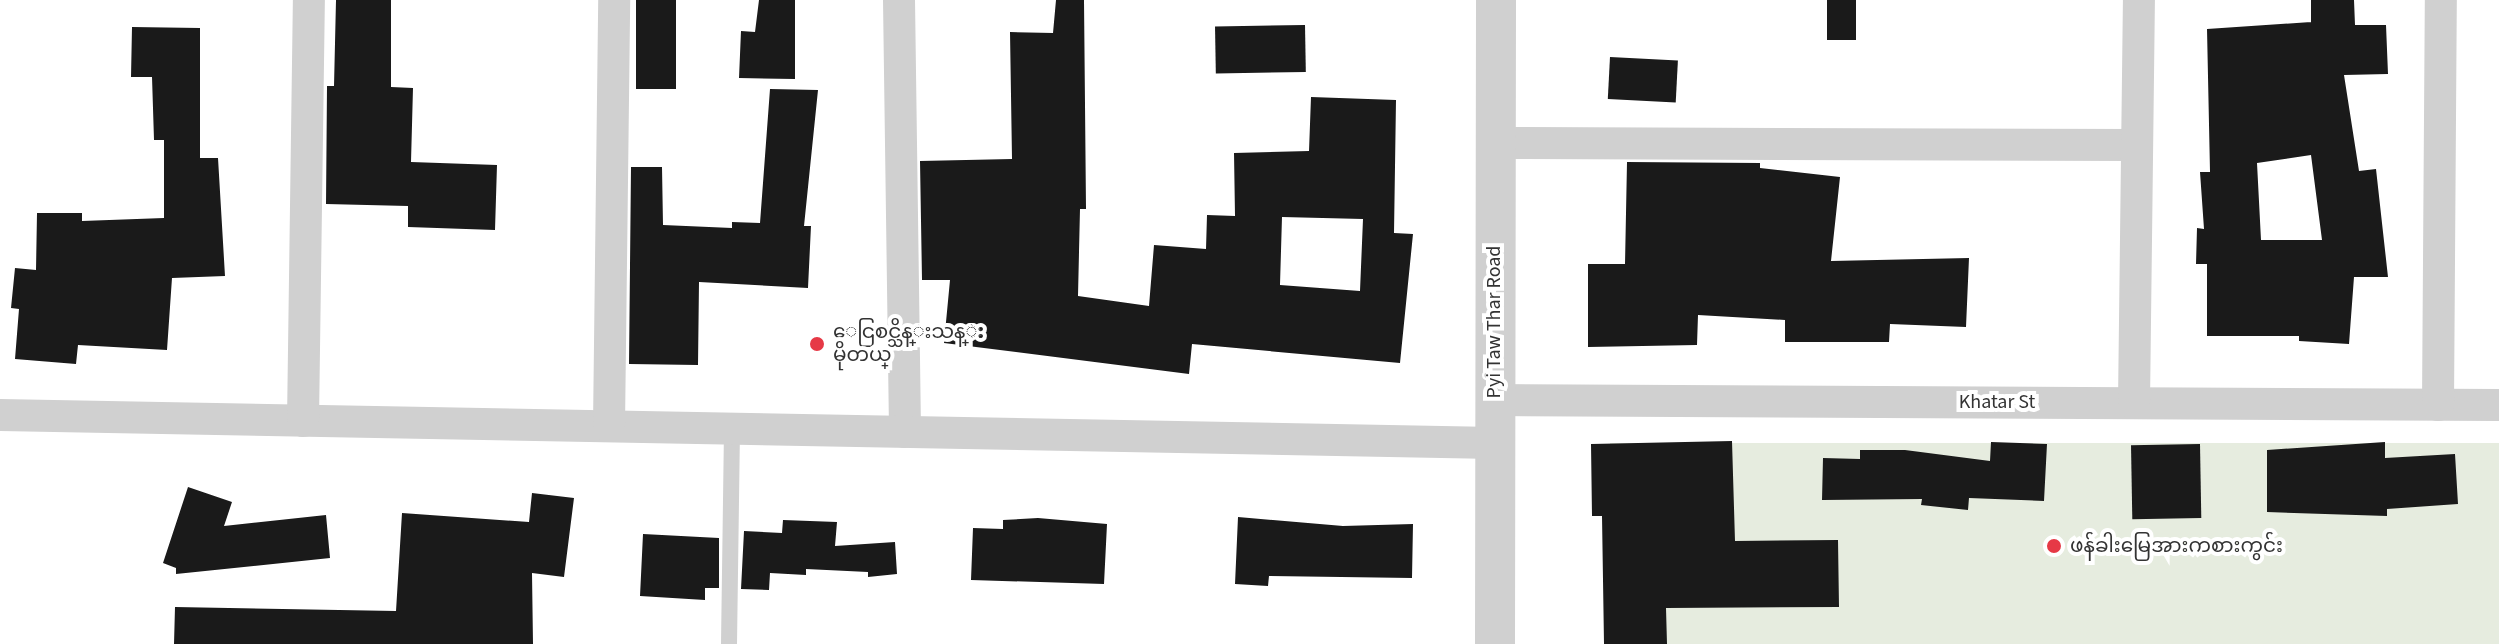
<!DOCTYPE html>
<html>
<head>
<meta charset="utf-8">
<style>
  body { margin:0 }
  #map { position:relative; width:2499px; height:644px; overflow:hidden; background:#fff; font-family:"Source Sans 3","Noto Sans Myanmar",sans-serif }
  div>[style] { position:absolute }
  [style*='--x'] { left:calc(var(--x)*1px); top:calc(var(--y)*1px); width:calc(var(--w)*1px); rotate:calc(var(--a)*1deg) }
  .green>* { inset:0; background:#e6ecdf; transform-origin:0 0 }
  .building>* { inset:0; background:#1a1a1a; transform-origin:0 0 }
  .service>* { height:16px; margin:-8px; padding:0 8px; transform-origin:8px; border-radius:8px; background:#d0d0d0 }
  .minor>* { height:32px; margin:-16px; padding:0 16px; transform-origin:16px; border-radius:16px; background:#d0d0d0 }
  .tertiary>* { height:40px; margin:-20px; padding:0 20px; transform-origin:20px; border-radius:20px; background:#d0d0d0 }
  .dots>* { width:22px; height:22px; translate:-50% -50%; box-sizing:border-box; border:4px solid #fff; border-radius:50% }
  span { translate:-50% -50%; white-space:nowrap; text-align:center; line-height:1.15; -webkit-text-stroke:8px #fff; paint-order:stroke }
  .street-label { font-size:20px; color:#333 }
  .poi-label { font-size:20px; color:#333 }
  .left { translate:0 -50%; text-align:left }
</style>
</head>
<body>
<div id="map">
  <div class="green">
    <i style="left:2499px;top:443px;width:201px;height:889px;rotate:90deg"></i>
  </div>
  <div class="building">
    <i style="clip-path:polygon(336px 0,391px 0,391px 87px,413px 88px,411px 162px,497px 165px,495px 230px,408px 227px,408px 206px,326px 204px,327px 86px,334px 86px)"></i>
    <i style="left:636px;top:0;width:40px;height:89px"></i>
    <i style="clip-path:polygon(759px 0,795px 0,795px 79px,739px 78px,741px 31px,755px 32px)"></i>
    <i style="clip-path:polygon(evenodd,1056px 0,1084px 0,1086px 209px,1080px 209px,1078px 296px,1149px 306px,1154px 245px,1206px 249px,1207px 215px,1235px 216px,1234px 153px,1309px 151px,1311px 97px,1396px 100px,1394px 233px,1413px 234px,1400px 363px,1192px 344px,1189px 374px,944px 343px,950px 280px,922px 280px,920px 161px,1012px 159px,1010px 32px,1053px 33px,1056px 0,1282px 217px,1363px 219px,1360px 291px,1280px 285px,1282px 217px)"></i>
    <i style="left:1827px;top:0;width:29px;height:40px"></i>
    <i style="clip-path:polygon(evenodd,2311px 0,2354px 0,2355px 25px,2386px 25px,2388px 74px,2344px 75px,2359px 171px,2376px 169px,2388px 277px,2354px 277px,2349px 344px,2299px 341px,2299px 336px,2207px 336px,2207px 264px,2196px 264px,2197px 228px,2204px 229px,2200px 172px,2210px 172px,2207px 29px,2311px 22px,2311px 0,2311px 155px,2322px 240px,2261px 240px,2257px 163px,2311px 155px)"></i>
    <i style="left:1305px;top:25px;width:47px;height:90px;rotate:89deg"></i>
    <i style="clip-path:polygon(132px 27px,200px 28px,200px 158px,218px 158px,225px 276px,172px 278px,167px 350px,78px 345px,76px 364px,15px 359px,19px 309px,11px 308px,15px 268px,36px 270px,37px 213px,82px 213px,82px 221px,164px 218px,164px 140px,154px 140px,152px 77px,131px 77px)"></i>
    <i style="left:1610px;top:57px;width:68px;height:42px;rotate:3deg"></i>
    <i style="clip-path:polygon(770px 89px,818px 90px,804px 226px,811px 226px,808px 288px,699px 282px,698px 365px,629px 364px,631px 167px,662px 167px,663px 225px,732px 228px,732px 222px,760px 223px)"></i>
    <i style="clip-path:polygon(1627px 162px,1760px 163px,1760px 168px,1840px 177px,1831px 261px,1969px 258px,1966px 327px,1890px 324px,1889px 342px,1785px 342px,1785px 320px,1698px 315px,1697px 345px,1588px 347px,1588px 264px,1625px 264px)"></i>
    <i style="clip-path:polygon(1732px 441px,1735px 541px,1838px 540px,1839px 607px,1666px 608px,1667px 644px,1604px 644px,1602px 516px,1592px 516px,1591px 444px)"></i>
    <i style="clip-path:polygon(1991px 442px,2047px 444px,2044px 501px,1969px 498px,1968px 510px,1921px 505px,1922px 499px,1822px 500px,1823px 458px,1860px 459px,1860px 450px,1905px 450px,1990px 461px)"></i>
    <i style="clip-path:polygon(2385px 442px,2385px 458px,2455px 454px,2458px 504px,2387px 509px,2387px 516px,2267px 512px,2267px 450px)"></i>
    <i style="left:2200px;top:444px;width:74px;height:69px;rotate:89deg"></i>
    <i style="clip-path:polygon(188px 487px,232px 502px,224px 526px,326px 515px,330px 558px,176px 574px,176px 568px,163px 563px)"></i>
    <i style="clip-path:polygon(532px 493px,574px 498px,564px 577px,532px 573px,533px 644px,174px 644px,175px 607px,396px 611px,402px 513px,529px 522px)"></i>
    <i style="clip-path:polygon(1238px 517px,1343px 526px,1413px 524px,1412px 578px,1269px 576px,1268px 586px,1235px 584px)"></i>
    <i style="clip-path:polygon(1038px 518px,1107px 524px,1104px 584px,971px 580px,973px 528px,1003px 529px,1003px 520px)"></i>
    <i style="clip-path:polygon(783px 520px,837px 522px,835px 546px,895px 542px,897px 574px,868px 577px,868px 572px,806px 569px,806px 575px,770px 573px,769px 590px,741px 589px,744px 531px,782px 533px)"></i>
    <i style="clip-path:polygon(643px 534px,719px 538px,719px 588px,705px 588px,705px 600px,640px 596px)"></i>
  </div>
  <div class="service">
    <i style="--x:729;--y:644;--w:215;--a:-89.2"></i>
  </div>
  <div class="minor">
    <i style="--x:899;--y:0;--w:432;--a:89.2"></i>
    <i style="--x:1494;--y:143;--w:643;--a:0.18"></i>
    <i style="--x:1494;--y:400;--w:1005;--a:0.29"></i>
    <i style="--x:2134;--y:403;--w:403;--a:-89.3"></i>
    <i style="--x:2438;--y:405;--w:405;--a:-89.6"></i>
    <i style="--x:0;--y:415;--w:1495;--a:1.07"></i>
    <i style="--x:303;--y:421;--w:421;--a:-89.2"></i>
    <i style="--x:609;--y:426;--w:426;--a:-89.3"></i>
  </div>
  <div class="tertiary">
    <i style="--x:1495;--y:644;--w:644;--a:-89.91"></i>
  </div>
  <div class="dots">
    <i style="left:817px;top:344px;background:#e63946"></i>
    <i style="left:2054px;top:546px;background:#e63946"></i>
  </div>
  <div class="street-label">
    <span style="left:1494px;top:322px;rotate:-90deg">Pyi Taw Thar Road</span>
    <span style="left:1997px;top:402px">Khatar St</span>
  </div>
  <div class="poi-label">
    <span class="left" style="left:833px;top:344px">ေငြစင္သိန္းသန္း<br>မိုတယ္</span>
    <span class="left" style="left:2070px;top:546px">ဖန်ခါးမြေအားကစားကွင်း</span>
  </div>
</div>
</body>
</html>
